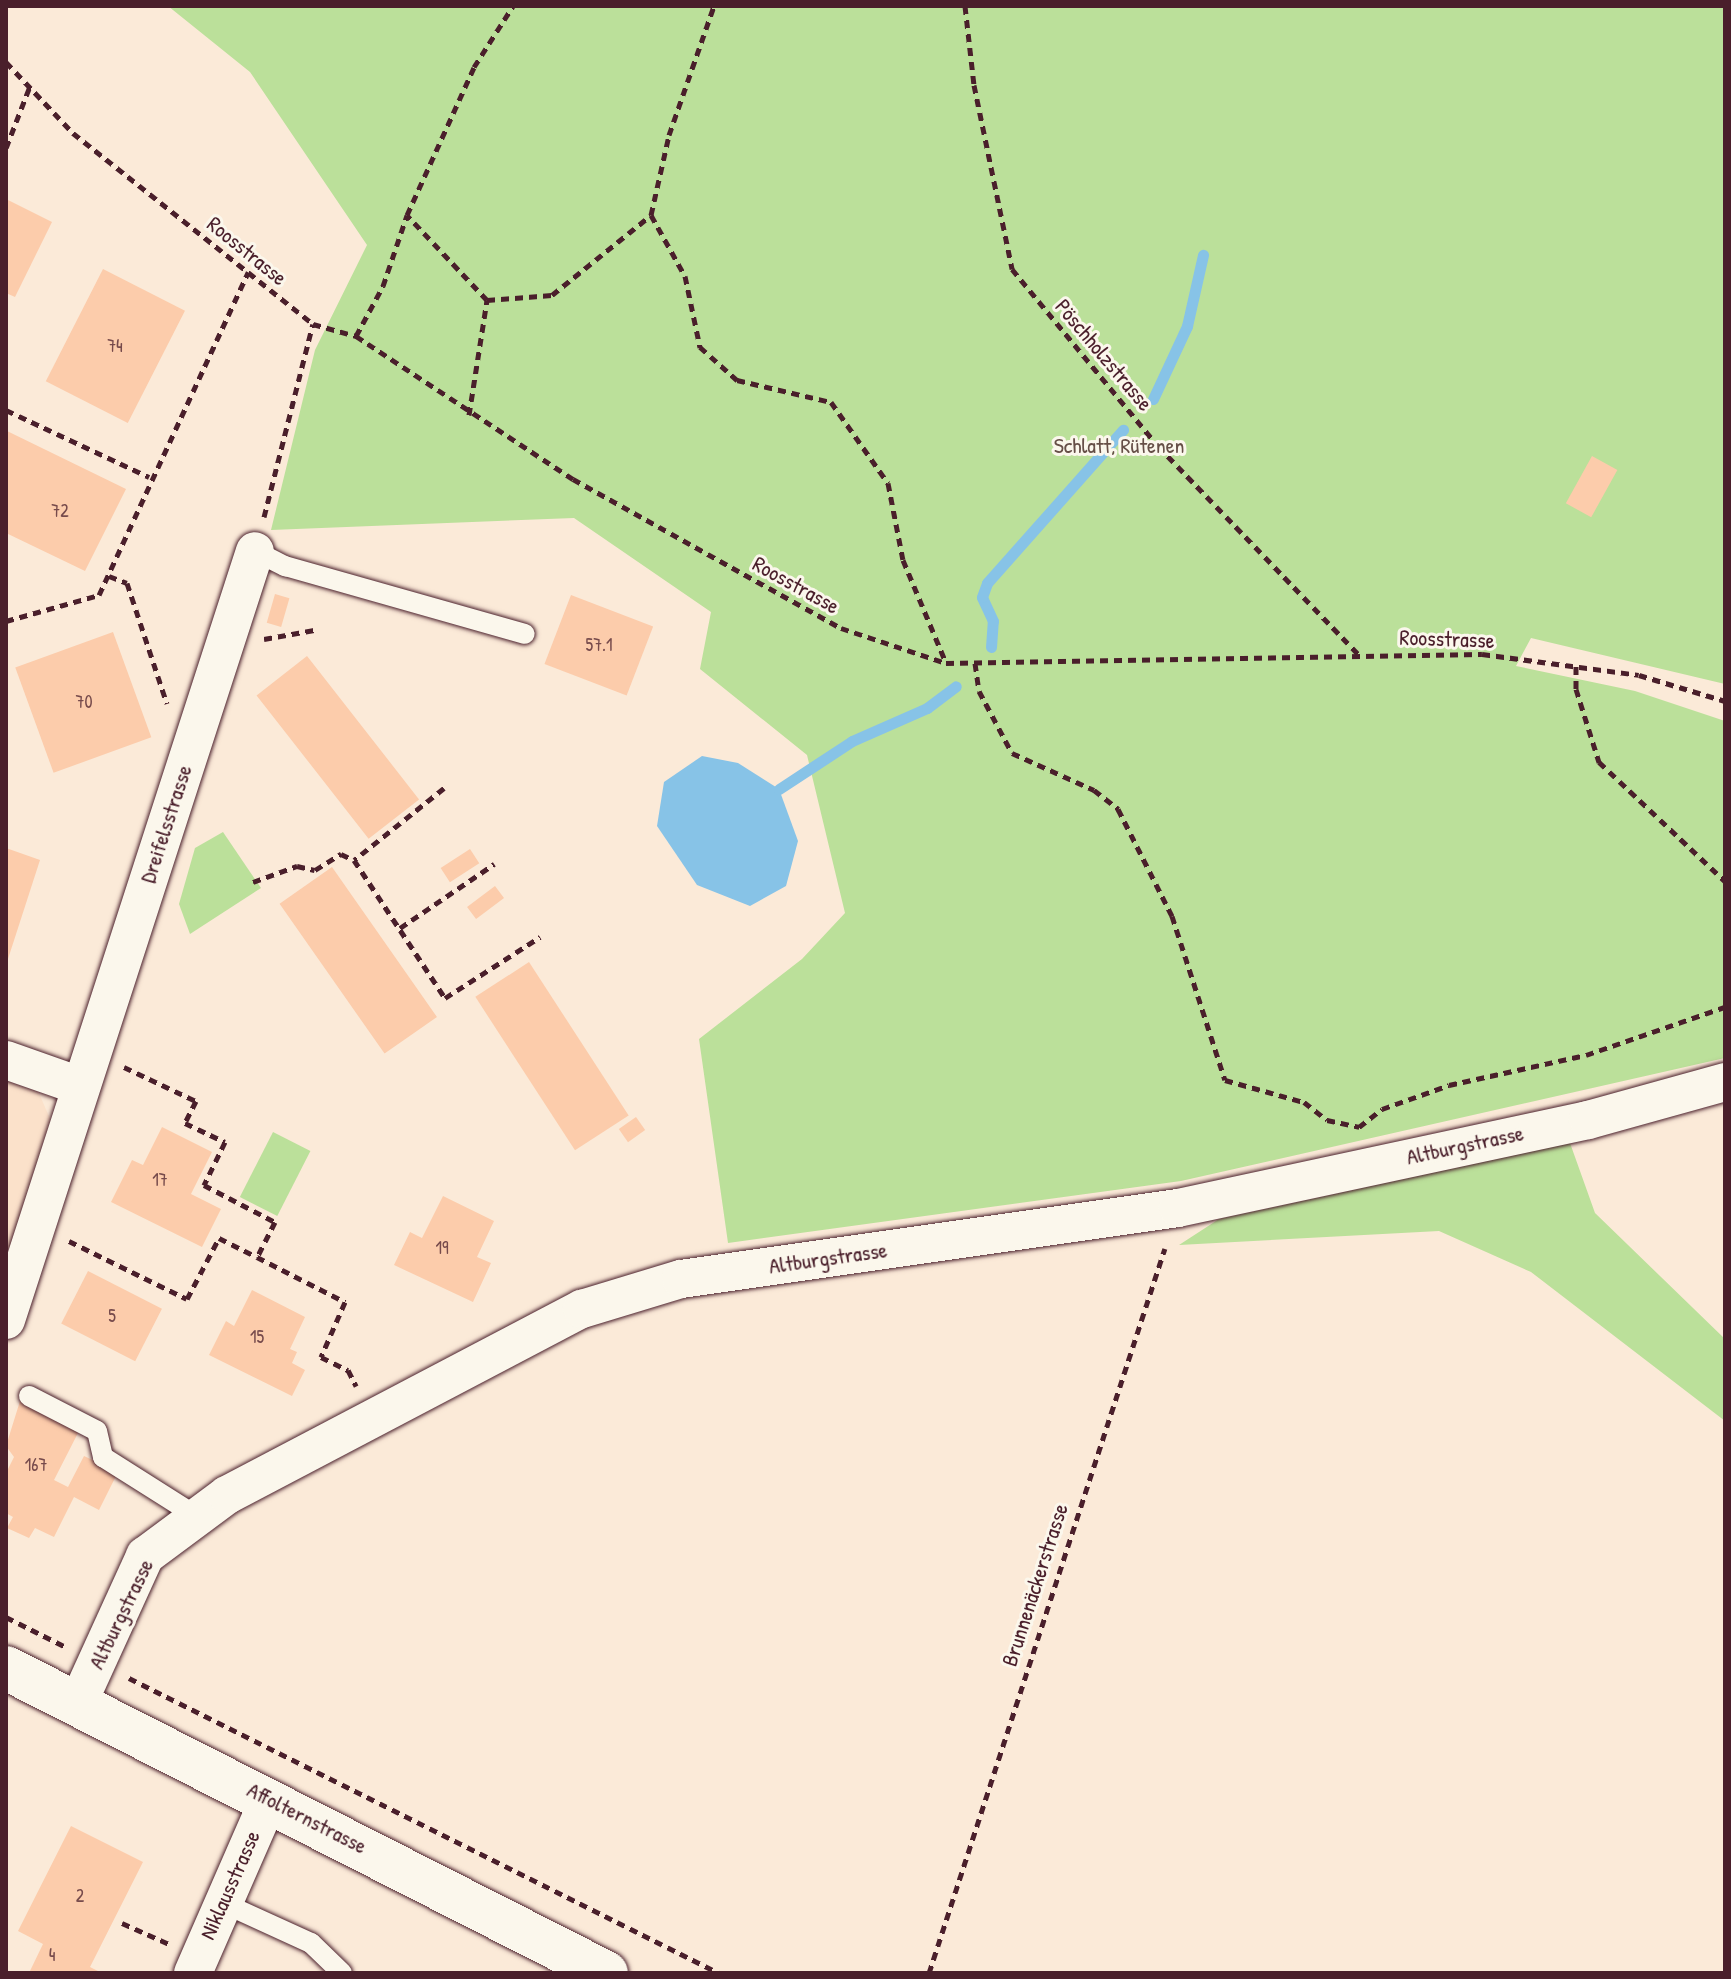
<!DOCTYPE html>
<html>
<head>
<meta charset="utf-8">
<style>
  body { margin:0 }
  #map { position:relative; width:1731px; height:1979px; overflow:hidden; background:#fbead8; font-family:"Patrick Hand",sans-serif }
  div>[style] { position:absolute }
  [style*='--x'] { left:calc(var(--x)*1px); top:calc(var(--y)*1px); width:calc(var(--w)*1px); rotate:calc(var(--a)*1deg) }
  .built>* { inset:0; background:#fbe1ca }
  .green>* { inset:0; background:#bbe09a; transform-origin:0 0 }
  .water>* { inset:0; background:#87c3e7 }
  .stream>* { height:11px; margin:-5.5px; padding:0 5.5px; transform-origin:5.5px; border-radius:5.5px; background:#87c3e7 }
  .building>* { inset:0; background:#fcccab; transform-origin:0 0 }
  .path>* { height:5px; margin-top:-2.5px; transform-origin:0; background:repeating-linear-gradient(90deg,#4a1f2b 0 8px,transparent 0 14px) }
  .roads { filter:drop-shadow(0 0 2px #4a1f2b) drop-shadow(0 0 2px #4a1f2b) }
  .lane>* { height:20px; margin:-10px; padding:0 10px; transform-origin:10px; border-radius:10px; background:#fbf7ec }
  .street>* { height:38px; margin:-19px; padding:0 19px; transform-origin:19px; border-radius:19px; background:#fbf7ec }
  .secondary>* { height:44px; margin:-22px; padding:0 22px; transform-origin:22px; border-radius:22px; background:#fbf7ec }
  span { translate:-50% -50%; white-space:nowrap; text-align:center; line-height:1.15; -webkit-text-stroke:6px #fbf7ec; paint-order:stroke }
  .number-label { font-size:18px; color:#764a4b }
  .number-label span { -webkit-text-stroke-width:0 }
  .street-label { font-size:22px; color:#4a1f2b }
  .park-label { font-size:22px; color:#664f47 }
  .frame { position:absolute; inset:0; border:8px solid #4a1f2b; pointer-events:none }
</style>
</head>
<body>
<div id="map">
  <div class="built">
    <i style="clip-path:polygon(6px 1079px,37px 1089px,52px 1123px,6px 1264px)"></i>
  </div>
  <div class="green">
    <i style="clip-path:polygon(168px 6px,1725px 6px,1725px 684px,1531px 638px,1516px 666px,1635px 691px,1725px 721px,1725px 1058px,1181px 1181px,728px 1243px,699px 1039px,802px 959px,845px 913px,807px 755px,700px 669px,711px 612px,574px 518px,271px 530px,315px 350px,367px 245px,250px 72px)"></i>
    <i style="clip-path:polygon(223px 832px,261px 888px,190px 934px,179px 904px,195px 848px)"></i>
    <i style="left:273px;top:1132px;width:42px;height:73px;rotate:27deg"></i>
    <i style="clip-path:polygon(1570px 1143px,1595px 1213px,1725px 1339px,1725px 1421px,1531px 1272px,1439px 1231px,1179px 1245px,1219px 1219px)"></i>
  </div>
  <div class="water">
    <i style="clip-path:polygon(702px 756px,738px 763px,779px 789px,798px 841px,786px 886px,750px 906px,697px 885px,657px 826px,664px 782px)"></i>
  </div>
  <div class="stream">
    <i style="--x:1153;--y:399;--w:81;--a:-65"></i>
    <i style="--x:1187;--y:326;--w:73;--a:-77.3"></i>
    <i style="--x:991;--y:647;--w:26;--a:-86"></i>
    <i style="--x:993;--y:621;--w:26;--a:-115"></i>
    <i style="--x:982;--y:597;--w:15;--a:-70"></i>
    <i style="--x:987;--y:583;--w:205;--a:-48.4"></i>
    <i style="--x:779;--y:789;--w:87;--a:-33.3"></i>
    <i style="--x:852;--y:741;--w:82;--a:-23.7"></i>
    <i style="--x:927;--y:708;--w:36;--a:-37"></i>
  </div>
  <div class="building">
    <i style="clip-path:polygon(6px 199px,52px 222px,15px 297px,6px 293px)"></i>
    <i style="left:103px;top:269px;width:92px;height:126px;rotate:27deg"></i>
    <i style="clip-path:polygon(7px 431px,126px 489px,85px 571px,6px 533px)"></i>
    <i style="left:1592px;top:456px;width:29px;height:54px;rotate:29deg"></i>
    <i style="left:275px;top:594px;width:15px;height:30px;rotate:16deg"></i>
    <i style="left:571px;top:595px;width:88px;height:74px;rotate:21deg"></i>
    <i style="left:113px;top:632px;width:112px;height:104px;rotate:70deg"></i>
    <i style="left:307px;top:656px;width:182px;height:64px;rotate:52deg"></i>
    <i style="clip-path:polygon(6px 848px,40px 860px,7px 962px,6px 962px)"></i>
    <i style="left:470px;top:849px;width:17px;height:35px;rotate:57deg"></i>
    <i style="left:332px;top:867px;width:183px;height:64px;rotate:55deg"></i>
    <i style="left:495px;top:886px;width:15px;height:35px;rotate:53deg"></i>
    <i style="left:529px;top:962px;width:183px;height:64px;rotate:57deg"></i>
    <i style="left:636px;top:1117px;width:16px;height:21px;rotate:55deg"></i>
    <i style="clip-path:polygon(162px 1127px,212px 1152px,191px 1194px,221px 1209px,202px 1247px,111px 1202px,132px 1160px,143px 1165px)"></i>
    <i style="clip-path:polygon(443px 1196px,494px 1221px,477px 1257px,491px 1263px,473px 1302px,394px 1265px,410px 1232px,422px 1238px)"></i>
    <i style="left:88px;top:1271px;width:83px;height:59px;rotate:27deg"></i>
    <i style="clip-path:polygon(252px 1290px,305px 1317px,290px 1349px,297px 1352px,292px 1363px,305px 1370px,292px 1396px,209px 1355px,226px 1321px,234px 1326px)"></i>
    <i style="clip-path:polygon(20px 1401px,79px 1431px,54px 1480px,68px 1487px,84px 1456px,118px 1472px,99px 1510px,74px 1497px,54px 1537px,35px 1528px,29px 1538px,7px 1528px,13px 1517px,6px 1513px,6px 1473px,14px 1457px,6px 1446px)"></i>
    <i style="clip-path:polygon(71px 1826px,143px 1862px,90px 1967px,102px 1973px,29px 1973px,43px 1944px,18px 1931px)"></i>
  </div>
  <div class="path">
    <i style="--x:965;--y:6;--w:80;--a:83.5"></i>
    <i style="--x:974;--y:85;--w:188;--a:78.3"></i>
    <i style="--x:1012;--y:269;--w:229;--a:50.5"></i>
    <i style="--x:1158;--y:446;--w:289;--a:46.1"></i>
    <i style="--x:6;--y:62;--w:98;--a:46.7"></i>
    <i style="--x:73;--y:133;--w:307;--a:38.5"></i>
    <i style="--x:313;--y:324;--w:45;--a:15.6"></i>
    <i style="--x:356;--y:336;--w:260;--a:33.4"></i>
    <i style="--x:573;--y:479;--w:307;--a:29.1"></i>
    <i style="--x:841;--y:628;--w:111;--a:18.4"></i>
    <i style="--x:946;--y:663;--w:536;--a:-0.96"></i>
    <i style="--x:1482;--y:654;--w:158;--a:7.6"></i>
    <i style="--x:1639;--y:675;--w:90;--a:16.8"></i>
    <i style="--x:6;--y:148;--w:66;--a:-68.8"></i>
    <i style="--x:651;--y:215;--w:82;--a:-77.3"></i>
    <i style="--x:669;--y:135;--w:137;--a:-70.8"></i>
    <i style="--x:487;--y:300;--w:65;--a:-4.4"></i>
    <i style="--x:552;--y:295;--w:127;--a:-38.9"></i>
    <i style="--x:651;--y:215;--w:70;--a:60.9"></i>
    <i style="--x:685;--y:276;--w:73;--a:78.1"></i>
    <i style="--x:700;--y:347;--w:50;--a:41.7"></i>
    <i style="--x:737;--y:380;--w:97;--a:13.2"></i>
    <i style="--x:831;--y:402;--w:99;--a:54.9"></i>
    <i style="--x:888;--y:483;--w:78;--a:79"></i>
    <i style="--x:903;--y:560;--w:112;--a:67.3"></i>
    <i style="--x:487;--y:300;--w:117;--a:-133.3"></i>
    <i style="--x:407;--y:215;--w:162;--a:-65.6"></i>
    <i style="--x:474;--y:67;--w:72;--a:-57.4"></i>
    <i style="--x:356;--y:336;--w:57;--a:-61.6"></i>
    <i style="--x:383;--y:286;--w:75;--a:-71.3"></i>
    <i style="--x:6;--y:410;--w:158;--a:25.1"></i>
    <i style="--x:469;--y:415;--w:116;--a:-81.1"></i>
    <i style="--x:264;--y:517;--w:199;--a:-75.8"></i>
    <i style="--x:109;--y:576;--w:19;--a:21"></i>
    <i style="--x:127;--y:583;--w:127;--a:71.7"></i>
    <i style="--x:6;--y:621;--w:97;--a:-15.6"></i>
    <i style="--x:99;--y:595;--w:356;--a:-65.2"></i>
    <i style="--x:264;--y:639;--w:51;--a:-10.2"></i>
    <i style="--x:975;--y:663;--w:28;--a:82"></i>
    <i style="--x:979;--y:691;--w:70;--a:62"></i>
    <i style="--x:1012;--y:753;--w:90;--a:24.3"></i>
    <i style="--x:1094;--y:790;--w:31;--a:38"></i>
    <i style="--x:1118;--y:809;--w:120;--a:63.2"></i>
    <i style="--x:1172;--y:916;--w:172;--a:72.1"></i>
    <i style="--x:1225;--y:1080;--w:82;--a:15.6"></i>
    <i style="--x:1304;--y:1102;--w:29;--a:38"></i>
    <i style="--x:1327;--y:1120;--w:33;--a:12"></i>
    <i style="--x:1359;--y:1127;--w:29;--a:-38"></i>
    <i style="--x:1382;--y:1109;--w:71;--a:-19.7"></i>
    <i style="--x:1449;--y:1085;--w:140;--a:-12.4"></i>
    <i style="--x:1586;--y:1055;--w:147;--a:-19.1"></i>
    <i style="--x:1576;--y:666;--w:23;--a:90"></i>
    <i style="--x:1576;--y:689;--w:77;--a:72.5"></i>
    <i style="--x:1599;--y:762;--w:173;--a:43.4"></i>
    <i style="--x:444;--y:788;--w:115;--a:141.3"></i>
    <i style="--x:354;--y:860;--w:165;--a:56.6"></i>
    <i style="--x:445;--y:998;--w:113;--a:-32.7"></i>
    <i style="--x:253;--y:882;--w:47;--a:-20"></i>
    <i style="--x:297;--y:866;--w:18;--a:13"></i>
    <i style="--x:315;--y:870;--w:31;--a:-32"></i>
    <i style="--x:341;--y:854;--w:14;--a:25"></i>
    <i style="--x:400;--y:928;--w:114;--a:-34.2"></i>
    <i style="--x:124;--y:1067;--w:80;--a:25.3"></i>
    <i style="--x:196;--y:1101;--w:25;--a:117"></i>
    <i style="--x:185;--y:1123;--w:44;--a:25.4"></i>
    <i style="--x:225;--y:1142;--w:48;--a:116"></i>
    <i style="--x:204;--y:1185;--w:80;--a:27.5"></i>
    <i style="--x:275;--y:1222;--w:39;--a:117"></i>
    <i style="--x:69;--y:1241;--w:131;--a:26.2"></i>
    <i style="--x:187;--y:1299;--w:69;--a:-62.3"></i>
    <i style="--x:219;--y:1238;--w:42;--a:26.6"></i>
    <i style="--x:257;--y:1257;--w:99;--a:27.1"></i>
    <i style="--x:345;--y:1302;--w:60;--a:113.6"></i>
    <i style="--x:321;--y:1357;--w:30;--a:26"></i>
    <i style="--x:348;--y:1370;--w:18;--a:63"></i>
    <i style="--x:6;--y:1617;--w:67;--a:26.6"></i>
    <i style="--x:129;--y:1678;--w:660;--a:26.57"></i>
    <i style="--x:122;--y:1923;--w:51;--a:24.1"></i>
    <i style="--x:929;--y:1973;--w:762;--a:-71.97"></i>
  </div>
  <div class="roads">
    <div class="lane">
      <i style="--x:255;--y:551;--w:34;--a:27"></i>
      <i style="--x:285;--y:566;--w:249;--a:15.8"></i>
      <i style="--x:29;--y:1396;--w:76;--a:27.2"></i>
      <i style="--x:97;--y:1431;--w:27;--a:77"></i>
      <i style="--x:103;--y:1457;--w:112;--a:32.3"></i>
      <i style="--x:221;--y:1902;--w:99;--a:24.5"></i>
      <i style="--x:311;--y:1943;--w:43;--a:44.1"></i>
    </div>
    <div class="street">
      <i style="--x:6;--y:1060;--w:78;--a:19.4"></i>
      <i style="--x:6;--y:1320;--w:808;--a:-72.06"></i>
      <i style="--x:78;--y:1703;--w:162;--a:-65.5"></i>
      <i style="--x:145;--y:1556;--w:102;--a:-36.6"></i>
      <i style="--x:227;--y:1495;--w:401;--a:-27.7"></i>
      <i style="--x:582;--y:1309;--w:103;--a:-16.9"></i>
      <i style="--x:681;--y:1279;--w:502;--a:-8.13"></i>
      <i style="--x:1178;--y:1208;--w:419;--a:-12.1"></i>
      <i style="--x:1588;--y:1120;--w:142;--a:-15.5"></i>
      <i style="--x:193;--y:1973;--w:190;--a:-66.4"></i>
    </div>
    <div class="secondary">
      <i style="--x:6;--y:1668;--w:673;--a:26.95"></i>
    </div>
  </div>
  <div class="number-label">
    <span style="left:115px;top:346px">74</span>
    <span style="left:60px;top:511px">72</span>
    <span style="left:599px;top:645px">57.1</span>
    <span style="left:84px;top:702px">70</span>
    <span style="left:160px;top:1180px">17</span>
    <span style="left:442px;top:1248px">19</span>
    <span style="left:112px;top:1316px">5</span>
    <span style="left:257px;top:1337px">15</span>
    <span style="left:36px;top:1465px">167</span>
    <span style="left:80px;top:1896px">2</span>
    <span style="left:52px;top:1955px">4</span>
  </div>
  <div class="street-label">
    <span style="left:247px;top:251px;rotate:39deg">Roosstrasse</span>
    <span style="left:1104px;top:355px;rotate:50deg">Pöschholzstrasse</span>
    <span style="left:796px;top:585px;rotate:29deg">Roosstrasse</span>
    <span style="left:1447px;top:639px;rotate:2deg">Roosstrasse</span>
    <span style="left:166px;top:824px;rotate:-72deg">Dreifelsstrasse</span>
    <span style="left:1465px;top:1145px;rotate:-12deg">Altburgstrasse</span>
    <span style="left:828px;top:1258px;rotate:-8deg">Altburgstrasse</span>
    <span style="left:1035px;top:1585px;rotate:-72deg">Brunnenäckerstrasse</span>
    <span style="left:121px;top:1614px;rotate:-64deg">Altburgstrasse</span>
    <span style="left:307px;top:1818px;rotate:27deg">Affolternstrasse</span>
    <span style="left:230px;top:1885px;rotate:-66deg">Niklausstrasse</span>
  </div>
  <div class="park-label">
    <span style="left:1119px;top:446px">Schlatt, Rütenen</span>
  </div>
  <div class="frame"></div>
</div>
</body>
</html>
